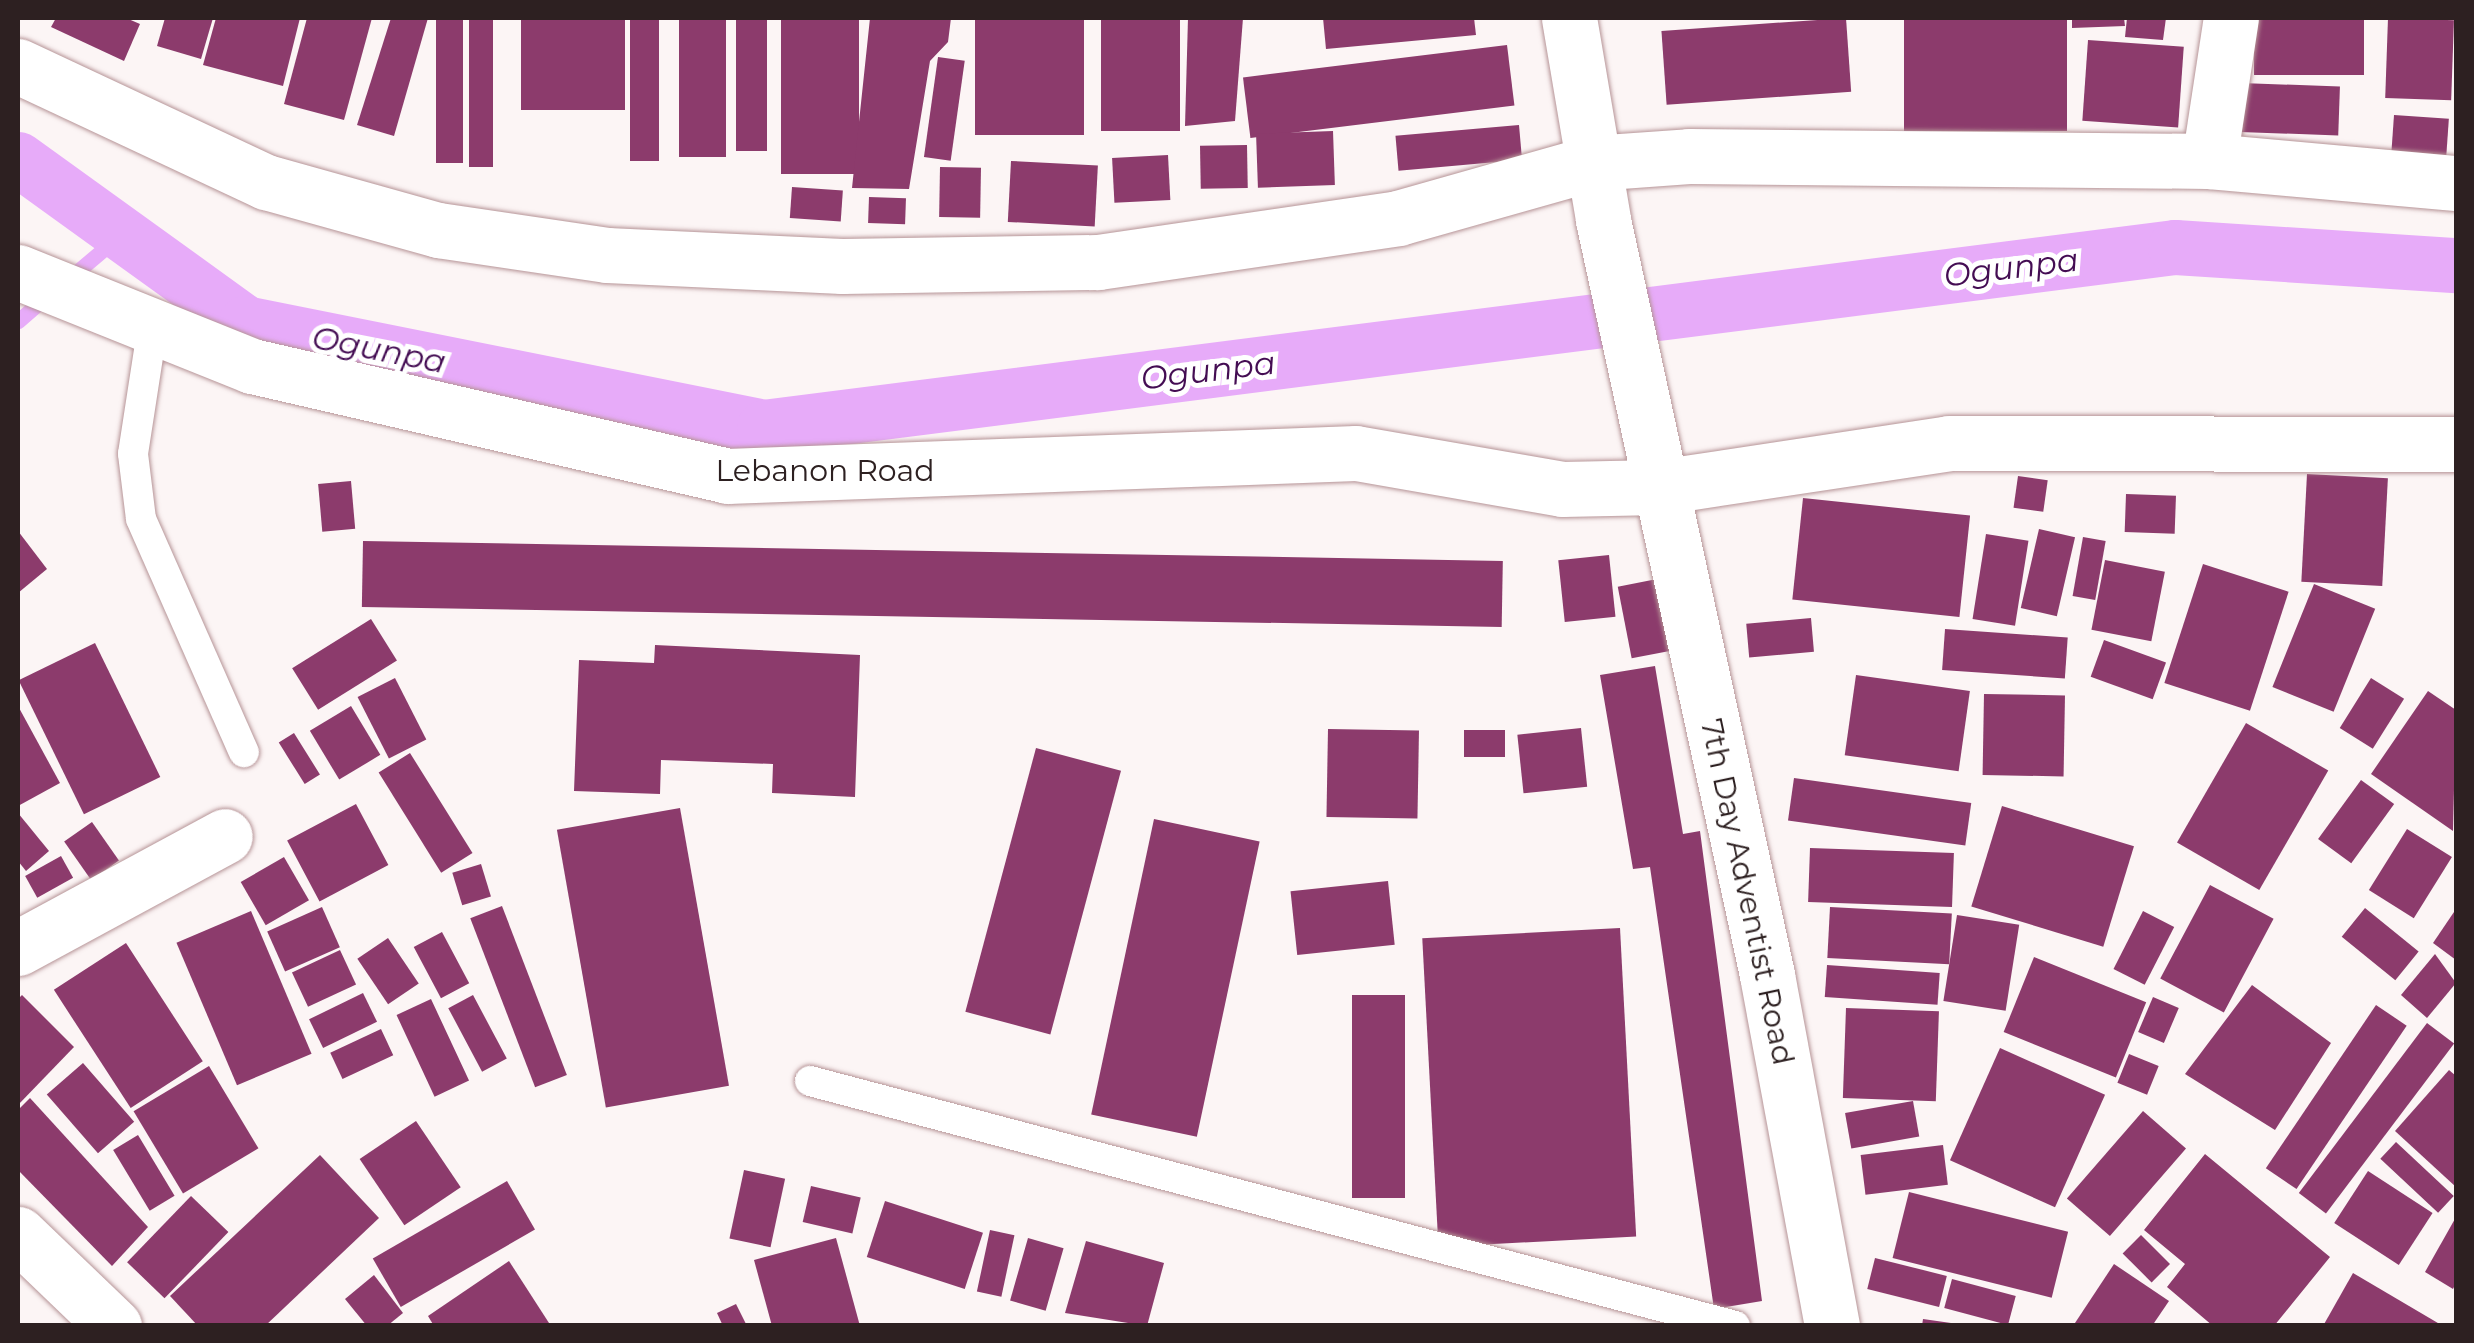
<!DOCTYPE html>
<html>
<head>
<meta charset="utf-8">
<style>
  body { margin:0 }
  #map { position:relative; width:2474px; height:1343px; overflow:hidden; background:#fcf5f5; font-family:Montserrat,sans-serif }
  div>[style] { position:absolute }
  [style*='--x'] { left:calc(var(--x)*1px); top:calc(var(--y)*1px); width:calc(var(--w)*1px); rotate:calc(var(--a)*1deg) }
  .stream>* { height:15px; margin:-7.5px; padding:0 7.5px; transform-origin:7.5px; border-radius:7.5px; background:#e7abf9 }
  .canal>* { height:55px; margin:-27.5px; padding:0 27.5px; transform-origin:27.5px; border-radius:27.5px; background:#e7abf9 }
  .building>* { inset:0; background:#8c3b6c; transform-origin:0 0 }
  .roads { filter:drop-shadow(0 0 2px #b69497) drop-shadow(0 0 2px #b69497) }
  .lane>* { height:30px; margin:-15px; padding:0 15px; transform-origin:15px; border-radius:15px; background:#fff }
  .street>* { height:55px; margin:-27.5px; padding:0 27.5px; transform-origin:27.5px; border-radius:27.5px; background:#fff }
  .secondary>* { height:55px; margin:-27.5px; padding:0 27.5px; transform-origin:27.5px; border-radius:27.5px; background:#fff }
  span { translate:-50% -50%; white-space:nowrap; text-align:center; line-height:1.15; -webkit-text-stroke:10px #fff; paint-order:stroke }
  .street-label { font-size:30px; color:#2d2021 }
  .water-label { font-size:32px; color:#440d53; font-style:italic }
  .frame { position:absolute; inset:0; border:20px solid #2d2021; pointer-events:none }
</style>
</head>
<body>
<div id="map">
  <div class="stream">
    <i style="--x:66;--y:281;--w:76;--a:-40.2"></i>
    <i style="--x:18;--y:321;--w:40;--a:-41"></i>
  </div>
  <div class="canal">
    <i style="--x:18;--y:159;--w:280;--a:35.8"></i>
    <i style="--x:245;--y:323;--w:529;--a:11.33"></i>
    <i style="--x:764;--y:427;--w:1422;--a:-7.27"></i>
    <i style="--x:2175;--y:247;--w:282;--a:3.7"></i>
  </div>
  <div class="building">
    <i style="clip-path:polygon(56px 18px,126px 18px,140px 24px,124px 61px,51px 27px)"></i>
    <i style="clip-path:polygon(165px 18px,213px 18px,201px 59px,157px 46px)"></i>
    <i style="clip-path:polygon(216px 18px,300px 18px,283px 86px,203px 65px)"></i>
    <i style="clip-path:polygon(307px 18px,372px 18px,344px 120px,284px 104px)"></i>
    <i style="clip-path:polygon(391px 18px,428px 18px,394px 136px,357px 125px)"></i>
    <i style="left:436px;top:18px;width:27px;height:145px"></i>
    <i style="left:469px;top:18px;width:24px;height:149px"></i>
    <i style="left:521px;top:18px;width:104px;height:92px"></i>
    <i style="left:630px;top:18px;width:29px;height:143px"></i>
    <i style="left:679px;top:18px;width:47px;height:139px"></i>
    <i style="left:736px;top:18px;width:31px;height:133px"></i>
    <i style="left:781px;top:18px;width:78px;height:156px"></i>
    <i style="clip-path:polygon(870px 18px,951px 18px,948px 42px,930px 61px,909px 189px,852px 188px)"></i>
    <i style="left:975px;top:18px;width:109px;height:117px"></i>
    <i style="left:1101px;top:18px;width:79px;height:113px"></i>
    <i style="clip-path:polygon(1188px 18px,1243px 18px,1235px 121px,1185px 126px)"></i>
    <i style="clip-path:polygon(1323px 18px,1474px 18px,1476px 35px,1326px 49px)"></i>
    <i style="left:1846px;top:18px;width:74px;height:185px;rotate:86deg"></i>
    <i style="left:1904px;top:18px;width:163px;height:113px"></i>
    <i style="clip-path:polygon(2072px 18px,2124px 18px,2125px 26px,2072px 28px)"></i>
    <i style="clip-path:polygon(2127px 18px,2166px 18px,2163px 40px,2125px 37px)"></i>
    <i style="left:2254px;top:18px;width:110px;height:57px"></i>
    <i style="left:2388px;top:18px;width:66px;height:80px;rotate:2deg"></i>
    <i style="left:2088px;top:40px;width:96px;height:81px;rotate:4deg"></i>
    <i style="left:1507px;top:45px;width:61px;height:266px;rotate:83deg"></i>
    <i style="left:938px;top:57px;width:27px;height:101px;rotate:8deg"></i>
    <i style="left:2241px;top:83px;width:99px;height:49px;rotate:2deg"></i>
    <i style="left:2394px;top:115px;width:55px;height:40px;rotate:4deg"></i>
    <i style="left:1519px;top:125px;width:35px;height:124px;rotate:85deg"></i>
    <i style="left:1333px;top:131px;width:54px;height:77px;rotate:88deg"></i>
    <i style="left:1247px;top:145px;width:43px;height:47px;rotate:89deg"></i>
    <i style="left:1168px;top:155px;width:45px;height:56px;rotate:87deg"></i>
    <i style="left:1011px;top:161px;width:87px;height:61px;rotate:3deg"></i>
    <i style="left:940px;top:167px;width:41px;height:50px;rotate:1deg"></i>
    <i style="left:792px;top:187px;width:51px;height:31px;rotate:4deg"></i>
    <i style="left:869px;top:197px;width:37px;height:26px;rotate:2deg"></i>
    <i style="left:2307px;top:474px;width:81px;height:108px;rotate:3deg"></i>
    <i style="left:2018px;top:476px;width:30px;height:32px;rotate:8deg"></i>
    <i style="left:351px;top:481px;width:48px;height:33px;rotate:85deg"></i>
    <i style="left:2126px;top:494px;width:50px;height:38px;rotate:2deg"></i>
    <i style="left:1803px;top:498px;width:168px;height:102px;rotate:6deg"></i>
    <i style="left:2039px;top:529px;width:37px;height:81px;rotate:13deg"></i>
    <i style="clip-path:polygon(18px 531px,47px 569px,18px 593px)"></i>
    <i style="left:1986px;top:534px;width:43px;height:86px;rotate:9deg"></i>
    <i style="left:2083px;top:537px;width:23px;height:60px;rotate:10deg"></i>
    <i style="left:363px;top:541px;width:1140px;height:66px;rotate:1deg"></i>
    <i style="left:1609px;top:555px;width:62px;height:51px;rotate:84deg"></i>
    <i style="left:2105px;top:560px;width:61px;height:71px;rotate:11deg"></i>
    <i style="left:2203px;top:564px;width:90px;height:125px;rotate:18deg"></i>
    <i style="left:1657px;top:579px;width:73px;height:40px;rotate:79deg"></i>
    <i style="left:2314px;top:584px;width:66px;height:111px;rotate:22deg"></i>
    <i style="left:1811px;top:618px;width:34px;height:65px;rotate:85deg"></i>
    <i style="left:371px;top:619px;width:49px;height:93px;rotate:58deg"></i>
    <i style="left:1945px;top:629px;width:123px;height:41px;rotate:4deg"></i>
    <i style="left:2104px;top:640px;width:66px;height:39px;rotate:20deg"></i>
    <i style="left:95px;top:643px;width:149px;height:85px;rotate:64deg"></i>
    <i style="clip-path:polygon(655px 645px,860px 655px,855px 797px,772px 793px,773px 764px,661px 760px,660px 794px,574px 791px,579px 660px,654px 663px)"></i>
    <i style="clip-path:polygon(1655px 666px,1683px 834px,1700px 831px,1762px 1301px,1714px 1309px,1650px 867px,1633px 869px,1600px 675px)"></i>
    <i style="left:1856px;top:675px;width:115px;height:81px;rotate:8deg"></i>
    <i style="left:395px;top:678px;width:69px;height:42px;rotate:63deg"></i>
    <i style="left:2371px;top:678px;width:39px;height:59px;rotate:32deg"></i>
    <i style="clip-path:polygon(2428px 691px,2456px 710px,2453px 831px,2371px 774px)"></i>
    <i style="left:1984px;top:694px;width:81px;height:81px;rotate:1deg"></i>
    <i style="clip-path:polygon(18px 706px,60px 783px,18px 806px)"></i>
    <i style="left:351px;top:706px;width:57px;height:48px;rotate:59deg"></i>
    <i style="left:2246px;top:723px;width:95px;height:138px;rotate:30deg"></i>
    <i style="left:1581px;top:728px;width:59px;height:64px;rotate:84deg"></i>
    <i style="left:1328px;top:729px;width:91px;height:88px;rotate:1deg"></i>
    <i style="left:1464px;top:730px;width:41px;height:27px"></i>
    <i style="left:294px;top:733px;width:49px;height:18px;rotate:58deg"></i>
    <i style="left:1036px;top:748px;width:88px;height:273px;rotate:15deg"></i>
    <i style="left:410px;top:753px;width:118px;height:37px;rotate:58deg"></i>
    <i style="left:1794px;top:778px;width:179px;height:43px;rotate:8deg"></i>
    <i style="left:2361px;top:780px;width:41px;height:73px;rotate:36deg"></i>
    <i style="left:356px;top:804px;width:69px;height:78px;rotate:62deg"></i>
    <i style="left:2002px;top:806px;width:138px;height:105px;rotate:17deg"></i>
    <i style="left:680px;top:808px;width:282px;height:125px;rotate:80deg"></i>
    <i style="clip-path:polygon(18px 813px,49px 851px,26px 871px,18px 861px)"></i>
    <i style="left:1154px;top:819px;width:108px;height:302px;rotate:12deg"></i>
    <i style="left:92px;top:822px;width:47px;height:34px;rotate:55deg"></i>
    <i style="left:2407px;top:829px;width:53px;height:72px;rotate:32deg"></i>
    <i style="left:1810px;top:848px;width:144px;height:54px;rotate:2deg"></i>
    <i style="left:61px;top:856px;width:25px;height:41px;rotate:61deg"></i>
    <i style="left:284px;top:857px;width:50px;height:50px;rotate:60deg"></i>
    <i style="left:481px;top:864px;width:34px;height:30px;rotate:73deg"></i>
    <i style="left:1388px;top:881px;width:64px;height:98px;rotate:84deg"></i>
    <i style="left:2210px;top:885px;width:72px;height:106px;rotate:28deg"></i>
    <i style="left:502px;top:906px;width:181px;height:34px;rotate:69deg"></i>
    <i style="left:322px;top:907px;width:44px;height:60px;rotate:66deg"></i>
    <i style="left:1830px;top:907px;width:122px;height:51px;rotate:3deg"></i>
    <i style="left:2365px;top:908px;width:69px;height:37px;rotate:39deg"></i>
    <i style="clip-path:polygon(2456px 909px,2456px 960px,2433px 943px)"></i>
    <i style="left:251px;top:911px;width:155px;height:81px;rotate:67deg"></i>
    <i style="left:2143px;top:911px;width:35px;height:65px;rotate:27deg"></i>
    <i style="left:1957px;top:915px;width:63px;height:87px;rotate:9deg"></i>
    <i style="left:1620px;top:928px;width:309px;height:198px;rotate:87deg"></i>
    <i style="left:442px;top:932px;width:58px;height:32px;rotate:62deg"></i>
    <i style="left:388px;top:938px;width:55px;height:37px;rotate:56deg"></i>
    <i style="left:126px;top:943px;width:141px;height:86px;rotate:57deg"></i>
    <i style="left:340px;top:950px;width:38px;height:53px;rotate:65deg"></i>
    <i style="clip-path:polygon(2435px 954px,2456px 983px,2427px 1018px,2401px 995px)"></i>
    <i style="left:2034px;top:957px;width:121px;height:81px;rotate:22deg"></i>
    <i style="left:1827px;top:965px;width:113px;height:32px;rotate:4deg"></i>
    <i style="clip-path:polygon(2252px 985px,2331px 1043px,2275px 1130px,2185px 1074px)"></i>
    <i style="left:363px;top:993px;width:32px;height:60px;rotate:64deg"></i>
    <i style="clip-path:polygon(22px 995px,74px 1047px,18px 1105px,18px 999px)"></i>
    <i style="left:473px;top:995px;width:72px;height:28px;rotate:62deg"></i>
    <i style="left:1352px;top:995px;width:53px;height:203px"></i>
    <i style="left:2153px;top:997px;width:28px;height:38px;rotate:23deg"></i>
    <i style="left:431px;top:999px;width:90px;height:38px;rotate:65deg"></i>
    <i style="left:2376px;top:1005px;width:37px;height:197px;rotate:34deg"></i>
    <i style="left:1846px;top:1008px;width:93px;height:90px;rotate:2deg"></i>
    <i style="left:2427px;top:1023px;width:34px;height:213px;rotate:37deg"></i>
    <i style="left:381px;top:1029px;width:29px;height:56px;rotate:65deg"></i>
    <i style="left:2000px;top:1048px;width:115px;height:123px;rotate:24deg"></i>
    <i style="left:2129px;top:1054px;width:32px;height:31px;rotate:22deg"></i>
    <i style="left:83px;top:1063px;width:78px;height:48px;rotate:49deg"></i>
    <i style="left:209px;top:1066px;width:96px;height:88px;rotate:59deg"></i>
    <i style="clip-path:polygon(2449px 1070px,2456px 1076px,2456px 1187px,2395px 1131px)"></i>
    <i style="clip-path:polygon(30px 1098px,148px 1227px,112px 1266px,18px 1170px,18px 1110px)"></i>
    <i style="left:1913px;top:1101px;width:36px;height:69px;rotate:80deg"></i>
    <i style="left:2143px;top:1111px;width:57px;height:116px;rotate:41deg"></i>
    <i style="left:416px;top:1121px;width:80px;height:68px;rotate:56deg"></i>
    <i style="left:138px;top:1135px;width:71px;height:29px;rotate:59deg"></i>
    <i style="left:2396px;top:1142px;width:79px;height:23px;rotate:43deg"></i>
    <i style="left:1943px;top:1145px;width:40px;height:83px;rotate:83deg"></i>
    <i style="clip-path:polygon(2205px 1154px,2330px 1257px,2274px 1326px,2213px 1326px,2167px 1287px,2185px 1264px,2144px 1230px)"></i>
    <i style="clip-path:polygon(320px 1155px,379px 1218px,265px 1326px,198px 1326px,170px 1296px)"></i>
    <i style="left:744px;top:1170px;width:42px;height:70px;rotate:12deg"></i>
    <i style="left:2368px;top:1171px;width:77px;height:62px;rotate:33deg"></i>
    <i style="left:507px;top:1181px;width:56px;height:155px;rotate:60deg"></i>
    <i style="left:811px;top:1186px;width:51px;height:37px;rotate:13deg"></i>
    <i style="left:1909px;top:1192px;width:164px;height:68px;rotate:14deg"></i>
    <i style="left:191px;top:1196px;width:52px;height:92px;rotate:44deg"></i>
    <i style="left:885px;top:1201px;width:103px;height:59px;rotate:18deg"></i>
    <i style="clip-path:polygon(2456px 1217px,2456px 1283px,2453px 1289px,2425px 1272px)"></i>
    <i style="left:990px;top:1230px;width:25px;height:63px;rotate:12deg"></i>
    <i style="left:2141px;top:1235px;width:41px;height:26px;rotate:45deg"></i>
    <i style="clip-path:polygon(836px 1238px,860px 1326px,772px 1326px,754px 1260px)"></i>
    <i style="left:1028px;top:1238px;width:37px;height:65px;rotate:16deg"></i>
    <i style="clip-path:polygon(1086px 1241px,1164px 1263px,1147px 1326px,1065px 1313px)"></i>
    <i style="left:1875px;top:1258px;width:74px;height:32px;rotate:14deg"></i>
    <i style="clip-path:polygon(509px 1261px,549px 1323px,434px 1326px,428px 1316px)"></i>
    <i style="clip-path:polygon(2114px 1264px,2169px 1301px,2152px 1326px,2073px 1326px)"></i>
    <i style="clip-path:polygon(2353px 1273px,2443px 1326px,2323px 1326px)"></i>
    <i style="clip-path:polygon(374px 1275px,403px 1313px,387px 1326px,367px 1326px,345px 1299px)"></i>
    <i style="left:1952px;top:1279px;width:66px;height:30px;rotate:15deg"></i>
    <i style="clip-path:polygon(736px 1304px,747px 1326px,723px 1326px,717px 1313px)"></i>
    <i style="clip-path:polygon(1923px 1319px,1951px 1323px,1951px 1326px,1922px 1326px)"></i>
  </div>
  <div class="roads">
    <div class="lane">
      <i style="--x:152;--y:331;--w:124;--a:98.8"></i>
      <i style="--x:133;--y:454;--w:65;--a:83"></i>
      <i style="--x:141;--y:519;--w:255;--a:66.2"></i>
      <i style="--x:810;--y:1081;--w:957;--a:14.83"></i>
    </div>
    <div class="street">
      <i style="--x:18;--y:66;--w:274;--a:25.1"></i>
      <i style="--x:266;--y:182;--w:179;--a:15.6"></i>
      <i style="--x:438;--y:230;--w:171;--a:8.4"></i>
      <i style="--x:607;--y:255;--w:235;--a:2.7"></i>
      <i style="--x:842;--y:266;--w:256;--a:-0.9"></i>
      <i style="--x:1098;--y:262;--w:303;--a:-8.3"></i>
      <i style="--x:1398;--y:218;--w:202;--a:-15.8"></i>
      <i style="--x:1592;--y:163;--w:97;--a:-4.1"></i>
      <i style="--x:1689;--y:156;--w:520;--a:0.55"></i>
      <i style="--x:2209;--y:161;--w:248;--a:5.1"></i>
      <i style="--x:2209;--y:161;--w:145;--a:-81.3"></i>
      <i style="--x:18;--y:272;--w:252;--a:21.9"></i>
      <i style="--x:252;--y:366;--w:488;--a:13"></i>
      <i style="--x:727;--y:476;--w:629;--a:-2.09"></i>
      <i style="--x:1356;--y:453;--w:209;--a:9.9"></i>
      <i style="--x:1562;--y:489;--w:97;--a:-1.2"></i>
      <i style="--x:1659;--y:487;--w:293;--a:-8.6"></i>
      <i style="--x:1949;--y:443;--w:507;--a:0.11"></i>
      <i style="--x:18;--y:948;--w:235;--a:-28.4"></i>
      <i style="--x:18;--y:1234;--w:133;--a:43.8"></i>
    </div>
    <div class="secondary">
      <i style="--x:1569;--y:18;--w:205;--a:80.4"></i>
      <i style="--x:1603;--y:220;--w:773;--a:77.74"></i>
      <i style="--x:1767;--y:975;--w:357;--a:79.5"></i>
    </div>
  </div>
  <div class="street-label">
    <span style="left:825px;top:471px">Lebanon Road</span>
    <span style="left:1747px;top:892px;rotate:78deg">7th Day Adventist Road</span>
  </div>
  <div class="water-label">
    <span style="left:2011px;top:268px;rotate:-7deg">Ogunpa</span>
    <span style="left:379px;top:350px;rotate:11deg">Ogunpa</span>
    <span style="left:1208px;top:371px;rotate:-7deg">Ogunpa</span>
  </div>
  <div class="frame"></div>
</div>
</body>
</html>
